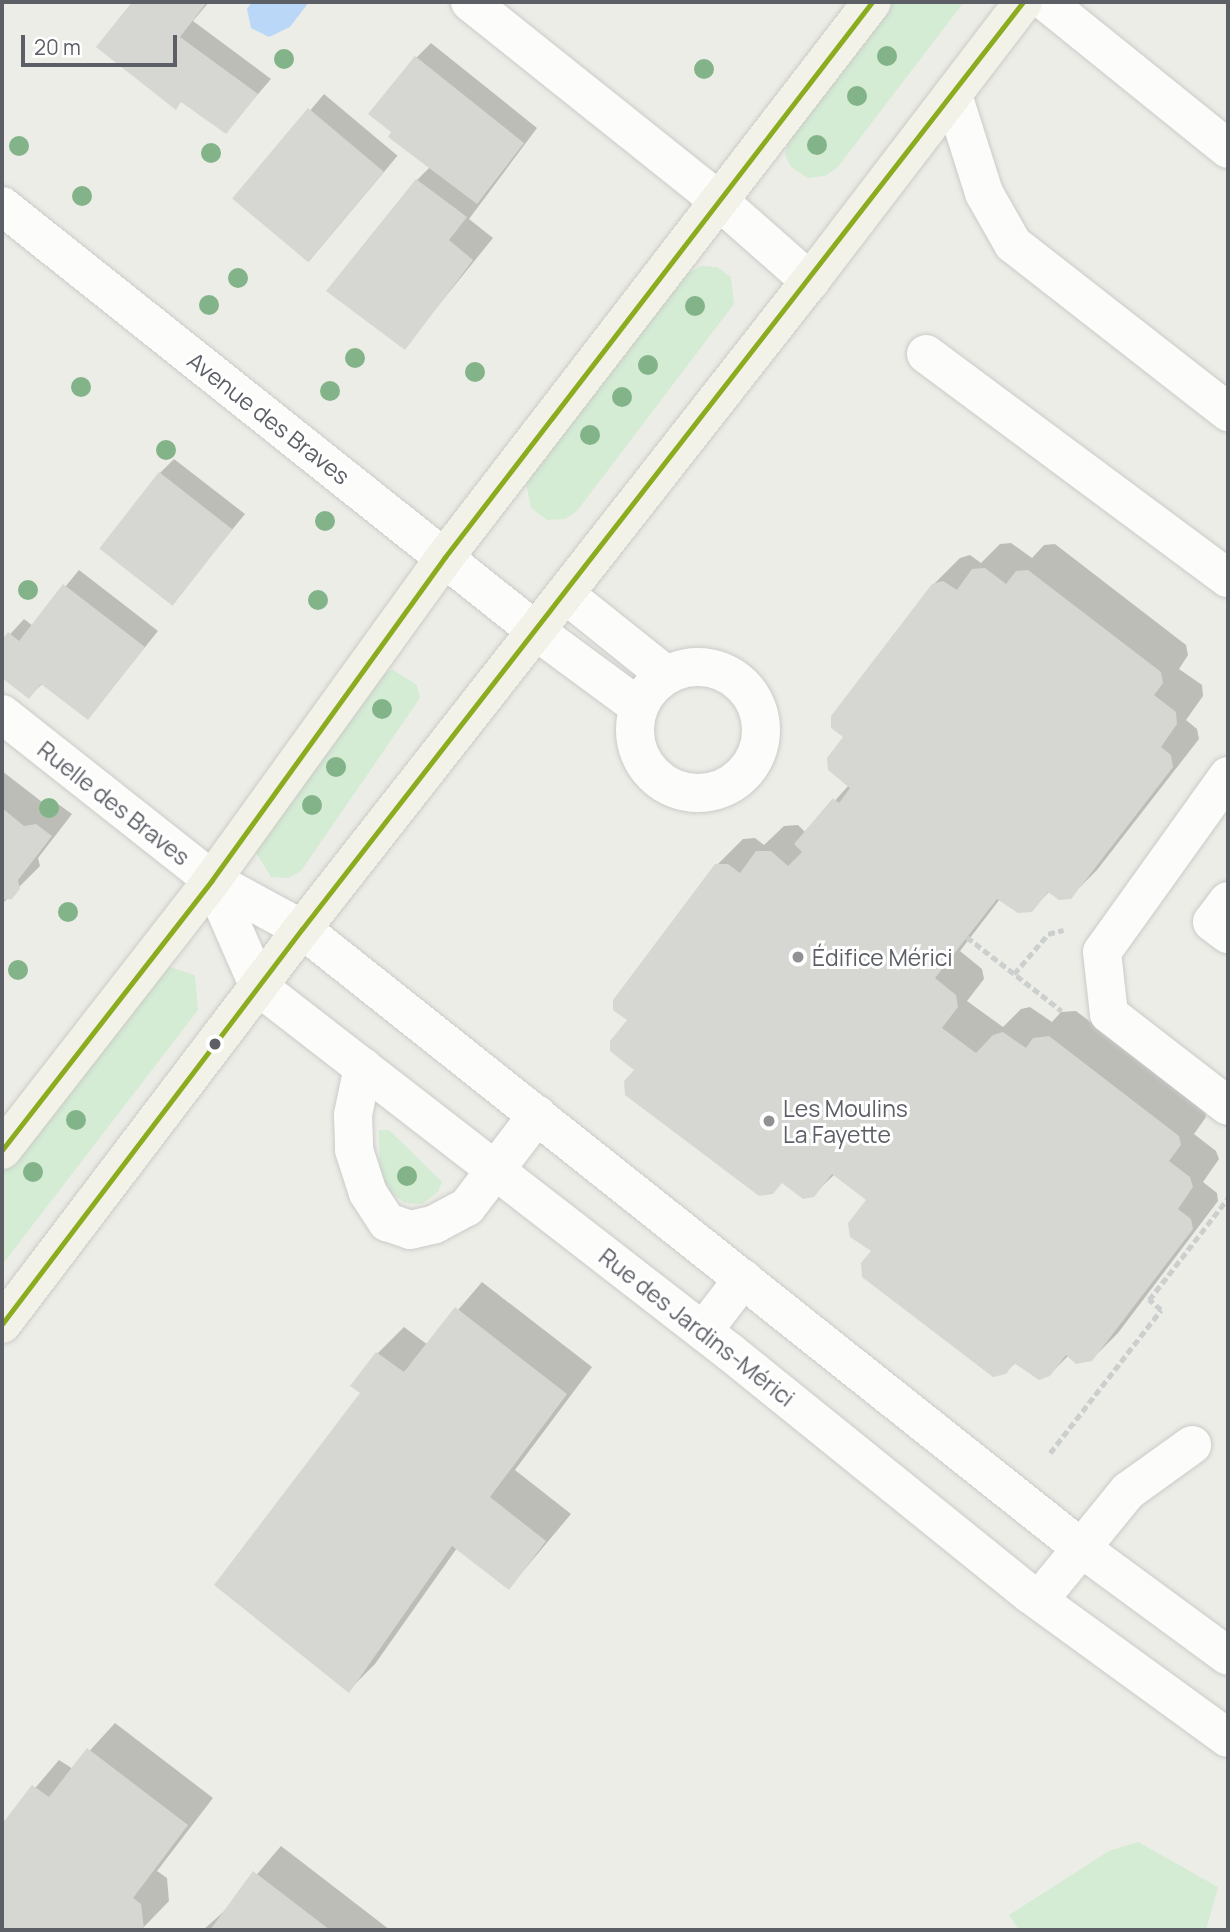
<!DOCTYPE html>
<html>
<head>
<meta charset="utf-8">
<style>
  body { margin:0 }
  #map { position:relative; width:1230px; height:1932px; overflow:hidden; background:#edede7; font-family:Manrope,sans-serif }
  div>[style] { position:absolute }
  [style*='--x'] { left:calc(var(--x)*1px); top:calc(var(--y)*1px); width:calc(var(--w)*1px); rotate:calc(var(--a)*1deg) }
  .green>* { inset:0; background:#d4ebd4 }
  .water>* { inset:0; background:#bbd7f8 }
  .shadow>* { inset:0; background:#0003; transform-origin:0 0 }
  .building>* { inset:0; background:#d6d6d2; transform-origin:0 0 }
  .path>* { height:4.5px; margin-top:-2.25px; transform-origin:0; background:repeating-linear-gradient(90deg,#cbcfcd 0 7px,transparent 0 10.5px) }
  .roads { filter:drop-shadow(0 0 2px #cacbc9) drop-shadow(0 0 2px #cacbc9) }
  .minor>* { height:38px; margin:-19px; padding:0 19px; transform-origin:19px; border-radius:19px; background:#fcfcfb }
  .minor>.ring { margin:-19px; padding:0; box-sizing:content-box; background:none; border:38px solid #fcfcfb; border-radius:50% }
  .major>* { height:38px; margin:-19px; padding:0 19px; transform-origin:19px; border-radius:19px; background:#f3f2e8 }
  .bus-1>* { height:5px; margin:-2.5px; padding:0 2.5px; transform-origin:2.5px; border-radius:2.5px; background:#8bac1f }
  .trees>* { width:20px; height:20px; margin:-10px; border-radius:50%; background:#83b388 }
  .dots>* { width:19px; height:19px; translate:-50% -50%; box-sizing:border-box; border:4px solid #fff; border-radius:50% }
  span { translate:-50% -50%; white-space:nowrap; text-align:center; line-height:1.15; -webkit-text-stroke:6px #fff; paint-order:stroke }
  .street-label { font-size:23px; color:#5c5f66 }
  .poi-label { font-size:23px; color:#5c5f66 }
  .left { translate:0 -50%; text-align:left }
  .frame { position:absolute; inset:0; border:4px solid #5c5f66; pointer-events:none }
  .scale { position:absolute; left:21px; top:35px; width:156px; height:32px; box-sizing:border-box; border:4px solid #5c5f66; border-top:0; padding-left:9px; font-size:21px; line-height:24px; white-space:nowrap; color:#5c5f66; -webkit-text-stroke:5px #fff; paint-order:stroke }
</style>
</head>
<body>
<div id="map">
  <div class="green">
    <i style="clip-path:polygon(893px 2px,964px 2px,837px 168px,825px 176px,808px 178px,791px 167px,785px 155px,788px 142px)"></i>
    <i style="clip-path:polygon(701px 266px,717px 267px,731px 277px,734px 304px,577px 511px,565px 519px,547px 520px,531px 508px,526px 483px,683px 276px)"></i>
    <i style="clip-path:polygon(393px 670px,417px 685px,420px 698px,301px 871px,288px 878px,271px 877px,253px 848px,377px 673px)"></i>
    <i style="clip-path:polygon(166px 966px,195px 975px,198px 1010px,2px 1265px,2px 1171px,154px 972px)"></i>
    <i style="clip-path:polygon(379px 1130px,389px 1130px,442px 1182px,438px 1192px,422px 1204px,405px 1203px,389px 1191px,380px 1176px)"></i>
    <i style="clip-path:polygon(1138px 1842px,1218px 1887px,1206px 1930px,1019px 1930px,1009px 1915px,1109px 1851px)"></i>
  </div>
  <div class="water">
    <i style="clip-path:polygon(252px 2px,309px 2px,290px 27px,269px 37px,251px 28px,247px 9px)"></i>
  </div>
  <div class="shadow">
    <i style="clip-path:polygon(134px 2px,209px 2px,193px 21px,271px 79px,226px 131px,182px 101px,176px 107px,98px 46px)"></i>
    <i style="clip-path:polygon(431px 43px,537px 128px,469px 219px,493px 238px,404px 348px,417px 180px,430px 167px,416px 58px)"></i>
    <i style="left:324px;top:94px;width:96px;height:138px;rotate:40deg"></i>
    <i style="clip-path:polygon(174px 459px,245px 514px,173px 602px,160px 473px)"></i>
    <i style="clip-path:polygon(1011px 543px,1032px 558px,1044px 545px,1055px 544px,1186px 645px,1188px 655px,1179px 669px,1202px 685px,1203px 696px,1186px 720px,1197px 729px,1199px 739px,1097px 870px,1070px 897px,1050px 891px,1031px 910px,1000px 899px,960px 951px,982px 969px,984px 979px,967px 1001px,1003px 1027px,1021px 1009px,1030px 1007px,1052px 1022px,1061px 1012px,1076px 1011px,1205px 1109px,1206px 1117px,1194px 1134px,1216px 1151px,1219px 1159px,1203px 1182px,1217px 1193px,1218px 1201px,1118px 1333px,1091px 1360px,1069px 1355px,1049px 1375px,1016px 1362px,1006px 1372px,873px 1251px,869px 1200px,835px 1174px,813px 1195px,637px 1069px,629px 1019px,717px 865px,743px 839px,755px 838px,764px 845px,784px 826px,798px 825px,806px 833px,849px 785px,845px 737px,933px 585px,960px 558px,970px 555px,981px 563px,1000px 544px)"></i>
    <i style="clip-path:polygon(79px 570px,158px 631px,88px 718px,43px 683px,29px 697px,2px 676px,2px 643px,24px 619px,33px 626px)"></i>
    <i style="clip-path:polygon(2px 771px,46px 805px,58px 804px,72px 814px,38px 858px,40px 866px,2px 904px)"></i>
    <i style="clip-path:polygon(482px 1282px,592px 1367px,515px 1470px,571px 1514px,509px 1588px,457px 1548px,375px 1664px,349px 1690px,362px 1393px,378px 1353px,404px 1327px,428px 1345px)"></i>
    <i style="clip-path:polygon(115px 1723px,213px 1798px,157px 1871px,167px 1878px,169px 1901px,141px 1930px,2px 1930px,2px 1827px,59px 1760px,73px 1769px)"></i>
    <i style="clip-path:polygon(281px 1846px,390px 1930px,203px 1930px,230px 1906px)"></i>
  </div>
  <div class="building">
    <i style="clip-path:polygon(132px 2px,207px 2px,180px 37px,258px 94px,226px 134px,181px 102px,176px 110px,96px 47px)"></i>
    <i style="clip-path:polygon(415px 56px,524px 143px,477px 204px,388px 137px,391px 132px,368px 114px)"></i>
    <i style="left:308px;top:108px;width:99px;height:118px;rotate:40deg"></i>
    <i style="clip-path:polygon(416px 179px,467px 217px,449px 240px,473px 260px,405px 350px,326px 291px)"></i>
    <i style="left:159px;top:472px;width:93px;height:97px;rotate:38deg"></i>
    <i style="clip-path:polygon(985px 568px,1006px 584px,1016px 571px,1028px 570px,1161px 672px,1163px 683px,1154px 695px,1176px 712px,1177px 724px,1161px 747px,1171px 755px,1173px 767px,1071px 899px,1059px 900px,1048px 892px,1032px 912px,1018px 913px,997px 899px,935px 978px,956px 995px,958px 1007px,942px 1028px,976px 1053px,993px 1035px,1003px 1032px,1026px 1048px,1033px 1038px,1049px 1036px,1179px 1136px,1181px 1145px,1169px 1161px,1190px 1177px,1193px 1187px,1178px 1209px,1191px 1219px,1193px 1229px,1092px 1361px,1076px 1364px,1066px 1355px,1050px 1376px,1039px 1380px,1014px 1363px,1006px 1374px,993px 1377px,862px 1277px,861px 1263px,871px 1251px,850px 1237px,848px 1223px,866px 1200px,832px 1174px,814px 1197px,803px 1199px,782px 1183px,773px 1194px,759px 1196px,625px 1095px,624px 1081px,634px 1070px,610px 1051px,610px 1041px,627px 1020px,613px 1010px,613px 1000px,715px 864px,728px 864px,740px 873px,756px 851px,771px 851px,788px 866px,802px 852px,794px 844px,833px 798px,839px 803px,850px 788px,828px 770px,827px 758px,843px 737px,831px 728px,831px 716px,932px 584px,943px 581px,957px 590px,972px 569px)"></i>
    <i style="clip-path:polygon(63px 584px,145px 647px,88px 720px,41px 684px,29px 699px,2px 678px,2px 640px,8px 632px,19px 641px)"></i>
    <i style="clip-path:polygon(2px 808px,24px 826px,36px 824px,52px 836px,18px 880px,20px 889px,12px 899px,2px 900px)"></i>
    <i style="clip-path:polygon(455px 1307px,567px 1394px,490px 1497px,546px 1541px,509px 1590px,452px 1546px,349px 1693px,214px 1585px,360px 1393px,350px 1386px,376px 1352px,404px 1372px)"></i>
    <i style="clip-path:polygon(87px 1748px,188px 1825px,133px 1898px,141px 1904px,144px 1929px,2px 1930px,2px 1824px,32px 1785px,49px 1797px)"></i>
    <i style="clip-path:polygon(253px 1871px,330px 1930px,210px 1930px)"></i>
  </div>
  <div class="path">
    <i style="--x:967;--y:937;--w:120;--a:37.9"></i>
    <i style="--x:1014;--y:974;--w:52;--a:-49.6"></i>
    <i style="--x:1048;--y:934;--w:16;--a:-15"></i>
    <i style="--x:1050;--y:1453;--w:181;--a:-52.2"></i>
    <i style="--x:1161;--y:1310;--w:16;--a:-140"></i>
    <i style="--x:1149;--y:1300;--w:129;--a:-52.2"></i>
  </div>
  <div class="roads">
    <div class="minor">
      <i style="--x:470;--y:2;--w:317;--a:38.6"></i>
      <i style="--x:718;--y:200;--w:123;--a:41.4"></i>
      <i style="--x:1046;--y:2;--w:234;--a:38.9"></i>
      <i style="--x:953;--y:95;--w:103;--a:72.4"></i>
      <i style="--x:984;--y:193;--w:59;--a:60.4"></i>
      <i style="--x:1013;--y:244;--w:273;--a:38"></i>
      <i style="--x:2;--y:206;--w:682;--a:38.52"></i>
      <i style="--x:536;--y:631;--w:128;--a:36.4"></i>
      <i style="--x:926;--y:354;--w:376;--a:36.6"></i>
      <i style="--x:565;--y:594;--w:129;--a:38.7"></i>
      <i class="ring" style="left:635px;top:667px;width:88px;height:88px"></i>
      <i style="--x:2;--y:714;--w:268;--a:38.3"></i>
      <i style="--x:212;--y:880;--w:102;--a:28.6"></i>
      <i style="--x:302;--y:929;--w:995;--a:38.47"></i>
      <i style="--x:1081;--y:1548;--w:182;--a:36.3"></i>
      <i style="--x:1228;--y:776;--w:216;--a:125.6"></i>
      <i style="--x:1102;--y:952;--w:62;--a:83.6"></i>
      <i style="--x:1109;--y:1014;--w:150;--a:37.7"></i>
      <i style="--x:212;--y:880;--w:117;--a:66.3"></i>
      <i style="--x:259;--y:987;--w:597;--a:37.79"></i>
      <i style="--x:731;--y:1353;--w:385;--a:38.9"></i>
      <i style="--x:1031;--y:1595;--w:243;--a:36"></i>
      <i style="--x:1228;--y:901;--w:26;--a:127"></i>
      <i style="--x:1212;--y:922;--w:20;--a:37"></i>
      <i style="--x:363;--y:1067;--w:49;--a:101.8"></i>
      <i style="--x:353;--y:1115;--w:35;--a:88"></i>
      <i style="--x:354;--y:1150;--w:45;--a:72"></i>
      <i style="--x:368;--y:1193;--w:35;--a:57"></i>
      <i style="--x:387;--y:1222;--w:24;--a:19"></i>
      <i style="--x:410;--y:1230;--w:26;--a:-13"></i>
      <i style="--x:435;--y:1224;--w:36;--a:-28"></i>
      <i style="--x:467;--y:1207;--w:116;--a:-52.7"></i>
      <i style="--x:703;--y:1331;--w:66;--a:-52.4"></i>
      <i style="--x:1039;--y:1600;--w:141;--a:-50.8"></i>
      <i style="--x:1128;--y:1491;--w:79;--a:-35.7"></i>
    </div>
    <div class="major">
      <i style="--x:2;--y:1150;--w:342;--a:-52.1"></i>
      <i style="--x:212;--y:880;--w:398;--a:-54.2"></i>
      <i style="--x:445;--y:557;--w:700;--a:-52.43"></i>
      <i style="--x:2;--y:1324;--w:496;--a:-52.8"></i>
      <i style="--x:302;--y:929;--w:823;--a:-51.91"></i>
      <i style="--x:810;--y:281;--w:351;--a:-52.6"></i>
    </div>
  </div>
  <div class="bus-1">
    <i style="--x:2;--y:1150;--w:342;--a:-52.1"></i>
    <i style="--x:212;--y:880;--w:398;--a:-54.2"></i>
    <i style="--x:445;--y:557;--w:700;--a:-52.43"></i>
    <i style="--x:2;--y:1324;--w:496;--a:-52.8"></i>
    <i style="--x:302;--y:929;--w:1174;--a:-52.13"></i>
  </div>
  <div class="trees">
    <i style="left:887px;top:56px"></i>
    <i style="left:284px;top:59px"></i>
    <i style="left:704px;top:69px"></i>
    <i style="left:857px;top:96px"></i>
    <i style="left:817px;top:145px"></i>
    <i style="left:19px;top:146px"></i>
    <i style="left:211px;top:153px"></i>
    <i style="left:82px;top:196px"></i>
    <i style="left:238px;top:278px"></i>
    <i style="left:209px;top:305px"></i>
    <i style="left:695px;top:306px"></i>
    <i style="left:355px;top:358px"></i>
    <i style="left:648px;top:365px"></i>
    <i style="left:475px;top:372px"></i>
    <i style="left:81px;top:387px"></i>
    <i style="left:330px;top:391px"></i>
    <i style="left:622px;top:397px"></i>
    <i style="left:590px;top:435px"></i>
    <i style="left:166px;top:450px"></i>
    <i style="left:325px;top:521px"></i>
    <i style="left:28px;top:590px"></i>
    <i style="left:318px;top:600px"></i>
    <i style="left:382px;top:709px"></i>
    <i style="left:336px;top:767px"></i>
    <i style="left:312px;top:805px"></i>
    <i style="left:49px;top:808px"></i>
    <i style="left:68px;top:912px"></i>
    <i style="left:18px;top:970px"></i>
    <i style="left:76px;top:1120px"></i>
    <i style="left:33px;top:1172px"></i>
    <i style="left:407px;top:1176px"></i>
  </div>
  <div class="dots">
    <i style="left:798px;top:957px;background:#8f9193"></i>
    <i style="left:215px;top:1044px;background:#5c5f66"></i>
    <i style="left:769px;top:1121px;background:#8f9193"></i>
  </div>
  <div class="street-label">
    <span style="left:269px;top:418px;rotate:38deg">Avenue des Braves</span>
    <span style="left:114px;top:803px;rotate:38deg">Ruelle des Braves</span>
    <span style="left:697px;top:1327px;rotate:38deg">Rue des Jardins-Mérici</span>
  </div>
  <div class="poi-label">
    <span class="left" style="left:812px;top:957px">Édifice Mérici</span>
    <span class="left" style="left:783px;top:1121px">Les Moulins<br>La Fayette</span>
  </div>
  <div class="frame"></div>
  <div class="scale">20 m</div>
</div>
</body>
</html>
